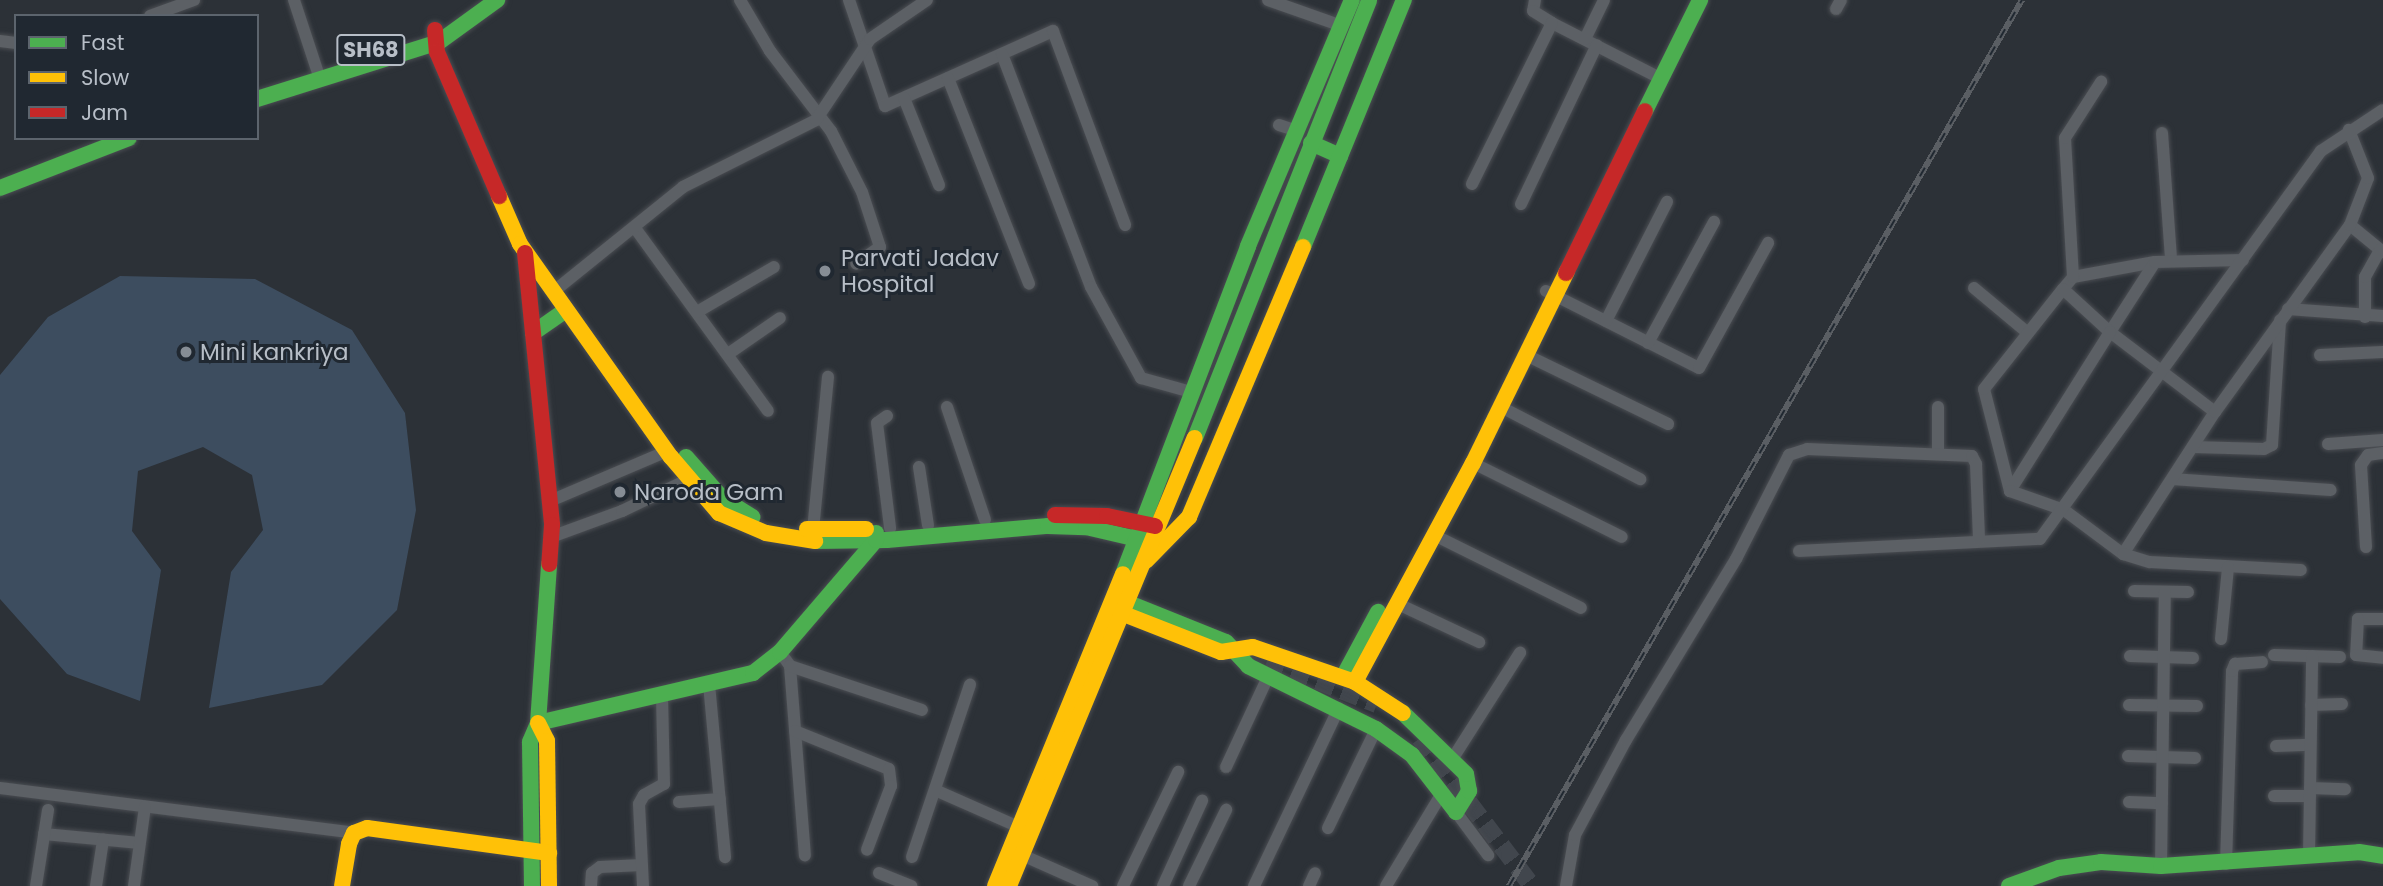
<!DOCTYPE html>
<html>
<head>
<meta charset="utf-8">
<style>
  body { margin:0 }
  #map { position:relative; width:2383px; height:886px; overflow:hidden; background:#2c3137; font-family:Poppins,sans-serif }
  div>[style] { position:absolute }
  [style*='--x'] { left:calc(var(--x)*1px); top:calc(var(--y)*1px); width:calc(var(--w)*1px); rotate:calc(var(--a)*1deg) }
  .water>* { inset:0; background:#3d4d5f }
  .secondary-tunnel>* { height:18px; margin-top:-9px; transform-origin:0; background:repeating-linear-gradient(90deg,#41464d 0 18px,transparent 0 27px) }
  .roads { filter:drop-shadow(0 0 2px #4a4d52) drop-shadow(0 0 2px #4a4d52) }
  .street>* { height:12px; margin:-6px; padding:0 6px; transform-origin:6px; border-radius:6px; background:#5c6065 }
  .fast>* { height:16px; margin:-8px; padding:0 8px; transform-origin:8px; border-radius:8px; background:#4caf50 }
  .slow>* { height:16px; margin:-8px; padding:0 8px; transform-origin:8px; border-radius:8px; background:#ffc107 }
  .jam>* { height:16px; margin:-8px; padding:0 8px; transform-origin:8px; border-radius:8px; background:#c62828 }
  .rail>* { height:6px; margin-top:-3px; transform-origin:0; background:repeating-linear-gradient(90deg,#202831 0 10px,#5a5e63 0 20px); box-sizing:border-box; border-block:2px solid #5a5e63 }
  .dots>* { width:19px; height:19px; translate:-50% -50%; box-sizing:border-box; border:4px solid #202831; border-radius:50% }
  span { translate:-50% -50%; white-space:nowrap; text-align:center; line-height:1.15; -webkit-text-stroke:6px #202831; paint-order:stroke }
  .shield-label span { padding:2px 5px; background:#202831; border:2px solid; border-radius:5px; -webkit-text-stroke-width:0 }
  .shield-label { font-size:21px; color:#b7bec7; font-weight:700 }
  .poi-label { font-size:23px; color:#b7bec7 }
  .left { translate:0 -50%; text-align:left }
  .legend { position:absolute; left:14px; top:14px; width:245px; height:126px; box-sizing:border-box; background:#202831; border:2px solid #5c646d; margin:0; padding:9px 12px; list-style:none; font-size:21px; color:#b7bec7 }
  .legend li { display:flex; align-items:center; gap:14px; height:35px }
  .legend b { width:35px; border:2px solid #5c646d }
</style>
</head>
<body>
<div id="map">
  <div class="water">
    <i style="clip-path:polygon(120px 276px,255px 279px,352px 330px,405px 413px,416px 510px,397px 610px,322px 685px,209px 708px,231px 572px,263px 530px,252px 475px,203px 447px,138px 471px,132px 531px,161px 570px,140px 701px,67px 674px,0 599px,0 375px,48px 317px)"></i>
  </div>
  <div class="secondary-tunnel">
    <i style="--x:1267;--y:661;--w:118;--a:21.4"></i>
    <i style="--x:1420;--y:738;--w:186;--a:52.9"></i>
  </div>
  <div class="roads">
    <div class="street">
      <i style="--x:294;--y:0;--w:83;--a:71.8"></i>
      <i style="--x:740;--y:0;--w:59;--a:59.5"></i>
      <i style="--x:770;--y:51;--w:101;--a:52.7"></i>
      <i style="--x:831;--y:131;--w:68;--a:63.1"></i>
      <i style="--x:862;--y:192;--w:58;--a:71.9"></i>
      <i style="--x:880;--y:247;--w:29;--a:145"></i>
      <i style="--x:849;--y:0;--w:112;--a:71.2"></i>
      <i style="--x:885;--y:106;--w:184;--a:-24.1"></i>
      <i style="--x:1053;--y:31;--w:207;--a:69.6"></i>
      <i style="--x:1268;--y:0;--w:78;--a:19.4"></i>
      <i style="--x:1535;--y:0;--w:11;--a:100"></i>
      <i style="--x:1533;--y:11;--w:22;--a:32"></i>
      <i style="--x:1552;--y:23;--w:123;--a:27"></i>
      <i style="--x:1836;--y:9;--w:10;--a:-61"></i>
      <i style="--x:150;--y:16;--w:47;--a:-20"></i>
      <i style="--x:1585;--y:39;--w:43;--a:-64"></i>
      <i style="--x:0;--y:41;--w:16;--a:7"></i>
      <i style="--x:1002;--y:54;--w:249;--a:69.1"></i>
      <i style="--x:1091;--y:287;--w:104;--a:61.2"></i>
      <i style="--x:1141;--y:378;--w:52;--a:15.6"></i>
      <i style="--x:948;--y:78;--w:221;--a:68.5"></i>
      <i style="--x:904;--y:98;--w:94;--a:68.1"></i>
      <i style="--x:1279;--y:125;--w:19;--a:18"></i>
      <i style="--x:2162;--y:133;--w:127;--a:85.9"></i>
      <i style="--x:1472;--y:184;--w:180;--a:-63.6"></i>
      <i style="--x:1521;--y:204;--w:176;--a:-64.5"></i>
      <i style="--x:2350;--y:225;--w:43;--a:39.3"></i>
      <i style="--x:635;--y:228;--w:226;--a:54"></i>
      <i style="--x:2073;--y:277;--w:83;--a:-10.4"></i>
      <i style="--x:1974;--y:288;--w:70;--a:39.8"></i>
      <i style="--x:2063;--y:289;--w:16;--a:-50"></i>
      <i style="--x:2073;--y:277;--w:139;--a:-93.3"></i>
      <i style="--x:2065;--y:138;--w:67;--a:-57.3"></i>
      <i style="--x:1546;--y:291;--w:171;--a:26.7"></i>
      <i style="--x:1699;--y:368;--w:143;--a:-61.1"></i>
      <i style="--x:553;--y:292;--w:167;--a:-38.9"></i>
      <i style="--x:683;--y:187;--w:149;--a:-26.7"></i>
      <i style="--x:816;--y:120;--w:97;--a:-56.3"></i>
      <i style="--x:870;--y:39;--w:69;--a:-34.4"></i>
      <i style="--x:2288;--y:309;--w:95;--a:4.2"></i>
      <i style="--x:697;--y:312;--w:89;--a:-30.3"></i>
      <i style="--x:2365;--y:317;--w:40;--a:-90"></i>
      <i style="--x:2365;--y:277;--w:31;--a:-61"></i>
      <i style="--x:1606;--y:321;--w:134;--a:-62.9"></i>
      <i style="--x:1648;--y:343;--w:138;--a:-61.4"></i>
      <i style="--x:728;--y:354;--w:63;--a:-34.7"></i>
      <i style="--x:1526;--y:355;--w:158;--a:25.9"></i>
      <i style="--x:2320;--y:355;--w:63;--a:-2.7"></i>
      <i style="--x:947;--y:407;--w:119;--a:71.4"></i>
      <i style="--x:1501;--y:407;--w:157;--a:27.4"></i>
      <i style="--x:2215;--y:412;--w:132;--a:-142.7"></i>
      <i style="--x:2110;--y:332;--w:83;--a:-57.3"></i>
      <i style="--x:2155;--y:262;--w:88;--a:-1.3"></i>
      <i style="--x:887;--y:416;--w:12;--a:145"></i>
      <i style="--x:877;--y:423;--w:106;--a:82.9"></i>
      <i style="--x:2328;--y:444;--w:55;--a:-4.2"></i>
      <i style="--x:2193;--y:447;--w:71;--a:1.6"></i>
      <i style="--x:2264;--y:449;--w:9;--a:-27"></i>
      <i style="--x:2272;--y:445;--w:125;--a:-86.3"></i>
      <i style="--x:1938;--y:454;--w:47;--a:-90"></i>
      <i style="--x:1473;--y:463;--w:166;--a:26.4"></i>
      <i style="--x:919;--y:467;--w:59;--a:81.2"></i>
      <i style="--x:2172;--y:479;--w:159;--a:4"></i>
      <i style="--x:2010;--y:491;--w:105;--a:-104.3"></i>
      <i style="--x:1984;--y:389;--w:127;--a:-51.7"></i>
      <i style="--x:2063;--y:289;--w:64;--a:42.5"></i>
      <i style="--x:2110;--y:332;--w:188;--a:122.2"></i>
      <i style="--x:2010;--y:491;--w:57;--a:19.4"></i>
      <i style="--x:2064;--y:510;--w:74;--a:36.7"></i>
      <i style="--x:2123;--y:554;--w:169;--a:-57.1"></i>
      <i style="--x:2215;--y:412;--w:231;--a:-54.2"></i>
      <i style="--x:2350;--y:225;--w:50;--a:-69"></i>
      <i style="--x:2368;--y:178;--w:52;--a:-111.6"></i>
      <i style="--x:550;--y:501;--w:127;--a:-23.1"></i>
      <i style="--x:813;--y:530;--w:154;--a:-84.4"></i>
      <i style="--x:1434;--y:535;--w:164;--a:26.4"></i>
      <i style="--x:551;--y:537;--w:76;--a:-20.1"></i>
      <i style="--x:622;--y:511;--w:74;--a:-25.5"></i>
      <i style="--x:2366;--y:547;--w:82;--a:-93.5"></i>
      <i style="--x:2361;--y:465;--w:12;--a:-55"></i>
      <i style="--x:2368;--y:455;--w:15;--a:-8"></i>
      <i style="--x:1799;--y:551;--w:241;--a:-2.9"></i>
      <i style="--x:2040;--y:539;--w:479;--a:-54.1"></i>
      <i style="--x:2321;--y:151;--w:74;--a:-33.5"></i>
      <i style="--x:2123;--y:554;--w:28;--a:17"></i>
      <i style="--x:2150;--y:562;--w:151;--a:3"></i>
      <i style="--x:2134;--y:591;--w:54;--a:1.1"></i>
      <i style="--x:1396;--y:603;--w:92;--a:25.2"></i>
      <i style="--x:2383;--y:619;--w:25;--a:180"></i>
      <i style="--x:2358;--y:619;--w:36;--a:93"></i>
      <i style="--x:2356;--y:655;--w:27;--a:6"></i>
      <i style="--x:2221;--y:639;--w:72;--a:-84.4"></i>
      <i style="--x:780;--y:652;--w:17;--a:54"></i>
      <i style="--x:790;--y:666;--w:190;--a:85.5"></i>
      <i style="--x:2274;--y:655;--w:66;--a:1.7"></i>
      <i style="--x:2130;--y:656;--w:63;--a:1.8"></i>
      <i style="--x:790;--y:666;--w:139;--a:18.4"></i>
      <i style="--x:709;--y:684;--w:174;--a:84.7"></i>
      <i style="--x:2129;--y:705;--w:68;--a:0.8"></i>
      <i style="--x:2311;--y:705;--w:31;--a:-2"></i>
      <i style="--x:795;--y:731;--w:101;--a:22"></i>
      <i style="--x:889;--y:769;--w:17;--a:83"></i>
      <i style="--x:891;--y:786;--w:68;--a:110.6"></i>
      <i style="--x:2276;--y:746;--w:34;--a:-2"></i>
      <i style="--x:2128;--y:756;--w:67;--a:1.7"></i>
      <i style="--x:1453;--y:758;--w:125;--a:-57.5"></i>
      <i style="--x:1226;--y:767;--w:99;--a:-65"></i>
      <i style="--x:0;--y:788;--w:357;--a:7.2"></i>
      <i style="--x:2310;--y:788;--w:35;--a:2"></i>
      <i style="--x:935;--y:790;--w:92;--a:23.8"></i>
      <i style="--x:2274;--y:796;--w:36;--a:0"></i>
      <i style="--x:679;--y:802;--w:41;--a:-4.2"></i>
      <i style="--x:2129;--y:802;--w:33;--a:2"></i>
      <i style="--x:1456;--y:812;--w:54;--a:53.3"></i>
      <i style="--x:1328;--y:828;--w:110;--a:-64.1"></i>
      <i style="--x:44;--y:834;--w:96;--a:5.4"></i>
      <i style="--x:1022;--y:855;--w:77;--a:23.9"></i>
      <i style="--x:2309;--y:856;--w:200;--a:-89.1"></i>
      <i style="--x:912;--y:857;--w:182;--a:-71.4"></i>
      <i style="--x:2226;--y:864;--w:193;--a:-88.2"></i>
      <i style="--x:2232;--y:671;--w:8;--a:-67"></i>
      <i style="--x:2235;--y:664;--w:27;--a:-4"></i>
      <i style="--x:2161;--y:866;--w:274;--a:-89.2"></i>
      <i style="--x:879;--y:873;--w:35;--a:22"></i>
      <i style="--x:36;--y:886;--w:77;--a:-81"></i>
      <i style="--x:96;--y:886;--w:47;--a:-81.3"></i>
      <i style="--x:134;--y:886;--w:80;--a:-82.1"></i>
      <i style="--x:591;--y:886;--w:13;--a:-86"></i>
      <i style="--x:592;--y:873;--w:10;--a:-37"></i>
      <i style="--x:600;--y:867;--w:42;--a:-2.7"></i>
      <i style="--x:643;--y:886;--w:82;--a:-92.8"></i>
      <i style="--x:639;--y:804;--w:10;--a:-61"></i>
      <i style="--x:644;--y:795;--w:23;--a:-29"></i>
      <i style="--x:664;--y:784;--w:91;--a:-91.3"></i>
      <i style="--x:1123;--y:886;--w:127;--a:-64.2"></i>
      <i style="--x:1163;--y:886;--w:94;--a:-65.4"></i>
      <i style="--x:1189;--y:886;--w:85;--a:-64"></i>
      <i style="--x:1254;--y:886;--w:197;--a:-64.5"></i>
      <i style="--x:1309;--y:886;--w:14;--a:-65"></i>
      <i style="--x:1386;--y:886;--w:109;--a:-58.9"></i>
      <i style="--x:1566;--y:886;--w:52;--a:-80"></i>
      <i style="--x:1575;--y:835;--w:108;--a:-61.8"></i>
      <i style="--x:1626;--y:740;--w:212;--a:-58.7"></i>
      <i style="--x:1736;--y:559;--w:117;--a:-63"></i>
      <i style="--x:1789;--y:455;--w:19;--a:-18"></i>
      <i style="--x:1807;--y:449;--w:165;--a:2.4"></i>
      <i style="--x:1972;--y:456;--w:9;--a:63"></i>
      <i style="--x:1976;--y:464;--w:76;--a:87.7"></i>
    </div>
    <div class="fast">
      <i style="--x:257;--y:99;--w:191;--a:-17.4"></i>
      <i style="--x:439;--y:42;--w:72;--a:-35.9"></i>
      <i style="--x:1645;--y:111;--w:124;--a:-63.6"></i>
      <i style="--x:1311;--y:143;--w:32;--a:24"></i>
      <i style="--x:0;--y:188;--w:138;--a:-21.2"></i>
      <i style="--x:1303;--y:247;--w:267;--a:-67.8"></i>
      <i style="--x:533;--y:333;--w:40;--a:-34.9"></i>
      <i style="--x:1195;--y:438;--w:471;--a:-68.3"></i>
      <i style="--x:686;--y:457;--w:55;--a:48.7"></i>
      <i style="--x:722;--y:498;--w:36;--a:32"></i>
      <i style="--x:815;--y:541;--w:72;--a:-0.8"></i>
      <i style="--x:887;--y:540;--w:162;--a:-5"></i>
      <i style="--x:1048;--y:526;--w:38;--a:2"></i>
      <i style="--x:1086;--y:527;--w:66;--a:13.2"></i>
      <i style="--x:1123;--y:574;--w:351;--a:-69.1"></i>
      <i style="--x:1248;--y:246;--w:267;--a:-67.1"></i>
      <i style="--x:1116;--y:598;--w:118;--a:21.8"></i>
      <i style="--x:1226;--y:642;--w:33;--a:47"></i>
      <i style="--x:1248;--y:666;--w:143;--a:26.2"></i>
      <i style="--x:1376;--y:729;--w:44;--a:35.8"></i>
      <i style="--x:1412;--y:755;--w:72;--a:52.3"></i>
      <i style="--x:1456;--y:812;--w:25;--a:-58"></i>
      <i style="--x:1469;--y:791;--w:17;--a:-100"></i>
      <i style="--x:1466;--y:774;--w:88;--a:-135.9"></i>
      <i style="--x:1343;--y:677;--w:74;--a:-61.7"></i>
      <i style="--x:538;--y:723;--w:221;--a:-13.1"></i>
      <i style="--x:753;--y:673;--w:34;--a:-38"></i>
      <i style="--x:780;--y:652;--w:148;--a:-49.4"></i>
      <i style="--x:876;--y:540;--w:7;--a:-90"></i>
      <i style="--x:532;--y:886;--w:144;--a:-90.8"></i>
      <i style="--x:530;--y:742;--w:21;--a:-67"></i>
      <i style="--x:538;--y:723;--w:159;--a:-86"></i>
      <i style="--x:2009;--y:886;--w:53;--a:-19.8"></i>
      <i style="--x:2059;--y:868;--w:42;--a:-8.1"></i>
      <i style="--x:2101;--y:862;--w:60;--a:3.8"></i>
      <i style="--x:2161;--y:866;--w:198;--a:-4"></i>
      <i style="--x:2359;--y:852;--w:24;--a:9"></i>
    </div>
    <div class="slow">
      <i style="--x:499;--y:196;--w:52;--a:66.4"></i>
      <i style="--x:520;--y:244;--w:261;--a:54.7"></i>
      <i style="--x:671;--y:457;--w:74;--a:49.4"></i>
      <i style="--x:719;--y:513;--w:51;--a:23.1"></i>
      <i style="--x:766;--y:533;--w:50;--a:9.3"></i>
      <i style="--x:807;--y:529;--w:59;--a:0"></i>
      <i style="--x:1146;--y:561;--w:62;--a:-45.7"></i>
      <i style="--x:1189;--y:517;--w:293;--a:-67.1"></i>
      <i style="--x:1111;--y:609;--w:118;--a:21.4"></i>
      <i style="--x:1221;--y:652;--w:32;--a:-9"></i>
      <i style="--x:1253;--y:647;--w:108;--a:18.9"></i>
      <i style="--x:1355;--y:682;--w:57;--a:32.9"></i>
      <i style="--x:1355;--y:682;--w:249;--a:-61.7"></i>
      <i style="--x:1473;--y:463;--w:212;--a:-63.9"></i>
      <i style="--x:538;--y:723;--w:20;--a:63"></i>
      <i style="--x:547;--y:741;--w:145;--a:89.2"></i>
      <i style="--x:342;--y:886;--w:43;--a:-80.5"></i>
      <i style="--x:349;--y:844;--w:12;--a:-66"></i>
      <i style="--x:354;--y:833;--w:14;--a:-21"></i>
      <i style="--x:367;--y:828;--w:184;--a:7.8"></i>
      <i style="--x:995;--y:886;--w:337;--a:-67.7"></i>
      <i style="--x:1009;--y:886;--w:485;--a:-67.5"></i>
    </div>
    <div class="jam">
      <i style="--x:435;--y:30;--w:22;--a:85"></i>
      <i style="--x:437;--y:52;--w:157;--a:66.7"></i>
      <i style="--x:525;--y:253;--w:273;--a:84.3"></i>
      <i style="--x:552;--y:525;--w:39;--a:94"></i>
      <i style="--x:1566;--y:273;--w:180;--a:-64"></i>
      <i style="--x:1055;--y:515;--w:52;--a:1.1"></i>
      <i style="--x:1107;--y:516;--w:49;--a:11.8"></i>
    </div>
  </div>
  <div class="rail">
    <i style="--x:1509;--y:886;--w:1024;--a:-59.93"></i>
  </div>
  <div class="dots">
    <i style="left:825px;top:271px;background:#868d95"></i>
    <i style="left:186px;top:352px;background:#868d95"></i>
    <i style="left:620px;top:492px;background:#868d95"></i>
  </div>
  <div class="shield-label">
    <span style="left:371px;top:50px">SH68</span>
  </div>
  <div class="poi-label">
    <span class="left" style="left:841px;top:271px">Parvati Jadav<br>Hospital</span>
    <span class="left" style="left:200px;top:352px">Mini kankriya</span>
    <span class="left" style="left:634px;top:492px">Naroda Gam</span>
  </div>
  <ul class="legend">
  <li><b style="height:9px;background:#4caf50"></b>Fast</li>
  <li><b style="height:9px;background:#ffc107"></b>Slow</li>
  <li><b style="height:9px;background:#c62828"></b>Jam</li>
  </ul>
</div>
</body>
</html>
